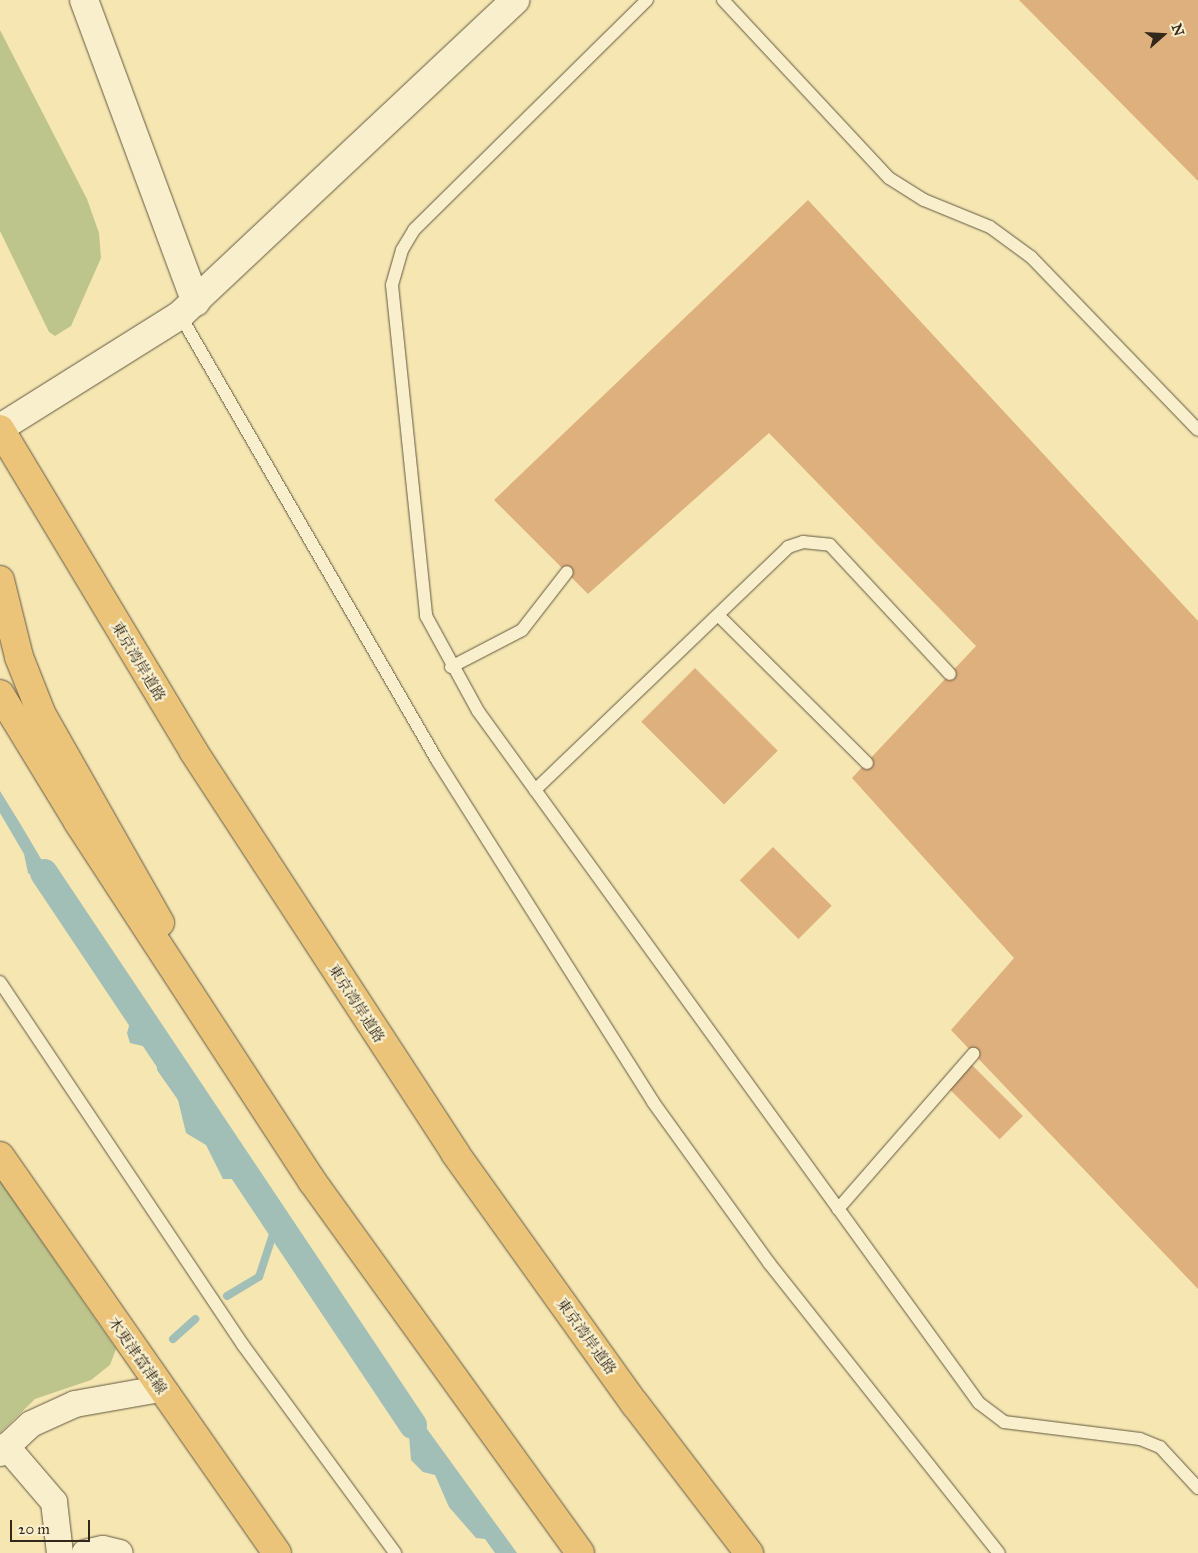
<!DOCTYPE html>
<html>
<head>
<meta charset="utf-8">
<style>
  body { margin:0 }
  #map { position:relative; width:1198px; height:1553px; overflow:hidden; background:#f6e7b2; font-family:"IM FELL Great Primer","Noto Serif JP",serif }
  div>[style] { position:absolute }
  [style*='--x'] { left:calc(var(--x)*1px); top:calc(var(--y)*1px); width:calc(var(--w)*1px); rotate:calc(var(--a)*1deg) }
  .green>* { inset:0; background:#bdc58c }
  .water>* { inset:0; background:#a1beb7 }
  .stream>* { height:8px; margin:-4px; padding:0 4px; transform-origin:4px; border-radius:4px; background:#a1beb7 }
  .canal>* { height:28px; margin:-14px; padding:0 14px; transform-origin:14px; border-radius:14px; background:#a1beb7 }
  .building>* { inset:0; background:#ddb07d; transform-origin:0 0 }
  .roads { filter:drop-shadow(0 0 1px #625741) drop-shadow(0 0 1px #625741) }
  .service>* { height:12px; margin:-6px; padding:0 6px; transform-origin:6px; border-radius:6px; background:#f9efcd }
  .minor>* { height:26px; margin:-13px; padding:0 13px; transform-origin:13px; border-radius:13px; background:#f9efcd }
  .tertiary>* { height:28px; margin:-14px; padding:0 14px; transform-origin:14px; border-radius:14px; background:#f9efcd }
  .primary>* { height:28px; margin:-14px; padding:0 14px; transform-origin:14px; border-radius:14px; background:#ebc479 }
  .trunk>* { height:28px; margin:-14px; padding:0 14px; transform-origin:14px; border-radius:14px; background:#ebc479 }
  span { translate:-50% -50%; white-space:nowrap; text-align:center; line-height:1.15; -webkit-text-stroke:4.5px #f9efcd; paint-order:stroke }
  .street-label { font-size:15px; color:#31271b }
  .north { position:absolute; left:1138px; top:10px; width:50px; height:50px; -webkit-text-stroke:4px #f9efcd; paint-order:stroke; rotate:71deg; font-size:14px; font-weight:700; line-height:20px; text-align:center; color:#31271b }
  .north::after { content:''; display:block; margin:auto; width:18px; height:22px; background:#31271b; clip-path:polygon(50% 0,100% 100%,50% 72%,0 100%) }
  .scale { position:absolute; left:10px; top:1520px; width:80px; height:22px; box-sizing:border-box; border:2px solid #31271b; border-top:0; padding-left:6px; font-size:15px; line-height:18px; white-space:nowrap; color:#31271b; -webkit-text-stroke:4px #f9efcd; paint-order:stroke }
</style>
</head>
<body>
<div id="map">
  <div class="green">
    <i style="clip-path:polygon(0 30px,87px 199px,99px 233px,101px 258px,71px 326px,55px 336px,49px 332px,0 231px)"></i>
    <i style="clip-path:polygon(0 1181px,116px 1349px,110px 1365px,91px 1380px,35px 1399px,0 1433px)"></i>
  </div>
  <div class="water">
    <i style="clip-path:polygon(0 791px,21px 825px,67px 903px,28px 873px,24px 854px,0 813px)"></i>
    <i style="clip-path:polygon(133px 1012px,263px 1204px,251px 1205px,235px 1179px,223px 1179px,206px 1145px,186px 1133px,178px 1100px,157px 1070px,157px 1062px,147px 1047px,130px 1043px,127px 1033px)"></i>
    <i style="clip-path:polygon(398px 1389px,517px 1553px,495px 1553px,485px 1539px,476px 1538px,449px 1507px,435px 1475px,423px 1472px,411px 1460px,409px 1435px,383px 1400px)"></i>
  </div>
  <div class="stream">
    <i style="--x:227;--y:1296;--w:37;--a:-31"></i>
    <i style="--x:259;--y:1277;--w:55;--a:-71.9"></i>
    <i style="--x:173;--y:1339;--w:30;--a:-42"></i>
  </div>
  <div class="canal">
    <i style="--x:44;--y:873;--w:664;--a:56.24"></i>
  </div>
  <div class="building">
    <i style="clip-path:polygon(1019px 0,1198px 0,1198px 181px)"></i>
    <i style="clip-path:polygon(808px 200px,1198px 621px,1198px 1289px,951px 1030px,1014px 958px,852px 778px,976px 646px,769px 433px,588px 594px,494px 500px)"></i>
    <i style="left:695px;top:668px;width:117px;height:76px;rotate:45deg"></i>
    <i style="left:773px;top:847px;width:83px;height:47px;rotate:45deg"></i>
    <i style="left:972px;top:1065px;width:72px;height:33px;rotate:45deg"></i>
  </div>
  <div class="roads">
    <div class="service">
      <i style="--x:647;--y:0;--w:327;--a:135.4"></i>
      <i style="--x:414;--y:230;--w:23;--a:121"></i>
      <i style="--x:402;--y:250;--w:36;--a:106"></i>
      <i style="--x:392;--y:285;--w:333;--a:84.1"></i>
      <i style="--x:426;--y:616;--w:108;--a:61.3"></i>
      <i style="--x:478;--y:711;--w:854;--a:54.1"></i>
      <i style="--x:979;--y:1403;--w:31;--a:37"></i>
      <i style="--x:1004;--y:1422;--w:137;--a:7.1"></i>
      <i style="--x:1140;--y:1439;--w:22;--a:22"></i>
      <i style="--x:1160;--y:1447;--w:56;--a:47.2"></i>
      <i style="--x:723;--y:0;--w:243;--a:47"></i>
      <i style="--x:889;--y:178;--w:41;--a:32.2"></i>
      <i style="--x:924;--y:200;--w:71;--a:22.2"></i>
      <i style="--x:990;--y:227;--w:51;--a:36.2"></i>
      <i style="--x:1031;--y:257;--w:240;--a:46"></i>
      <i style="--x:180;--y:315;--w:514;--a:59.99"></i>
      <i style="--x:437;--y:760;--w:404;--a:57.7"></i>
      <i style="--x:653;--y:1102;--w:198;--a:54.2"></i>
      <i style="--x:769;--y:1263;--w:370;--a:51.6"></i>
      <i style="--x:718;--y:615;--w:210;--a:44.8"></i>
      <i style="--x:451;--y:667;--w:80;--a:-27.5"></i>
      <i style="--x:522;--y:630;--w:73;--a:-52.2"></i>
      <i style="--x:535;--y:790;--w:351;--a:-43.8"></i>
      <i style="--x:788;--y:547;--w:16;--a:-18"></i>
      <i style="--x:803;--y:542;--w:27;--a:6"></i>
      <i style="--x:830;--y:545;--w:176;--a:47.1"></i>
      <i style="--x:0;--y:982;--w:437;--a:56.2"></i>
      <i style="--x:243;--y:1345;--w:258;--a:53.8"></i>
      <i style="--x:838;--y:1209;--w:206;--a:-48.9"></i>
    </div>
    <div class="minor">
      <i style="--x:6;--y:1446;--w:74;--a:49.4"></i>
      <i style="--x:54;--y:1502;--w:51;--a:83.3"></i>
      <i style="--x:0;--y:1453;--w:42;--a:-43.1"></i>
      <i style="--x:31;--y:1424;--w:48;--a:-24.4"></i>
      <i style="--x:75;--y:1404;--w:85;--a:-10.1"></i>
      <i style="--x:85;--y:1553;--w:18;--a:-13"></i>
      <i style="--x:103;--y:1549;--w:17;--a:13"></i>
    </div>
    <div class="tertiary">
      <i style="--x:84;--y:0;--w:322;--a:69.7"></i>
      <i style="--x:0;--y:428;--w:213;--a:-32.1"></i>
      <i style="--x:180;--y:315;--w:460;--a:-43.2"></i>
    </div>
    <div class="primary">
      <i style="--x:0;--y:1156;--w:484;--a:55.1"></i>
    </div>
    <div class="trunk">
      <i style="--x:0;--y:429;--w:377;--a:59"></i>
      <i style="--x:194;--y:752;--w:478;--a:56.9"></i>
      <i style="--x:455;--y:1153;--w:309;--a:54.4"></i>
      <i style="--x:635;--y:1404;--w:188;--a:52.6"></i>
      <i style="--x:0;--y:580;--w:79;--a:76.1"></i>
      <i style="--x:19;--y:657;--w:62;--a:68.4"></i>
      <i style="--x:42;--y:715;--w:239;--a:60.4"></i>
      <i style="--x:0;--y:694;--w:150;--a:58.6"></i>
      <i style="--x:78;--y:822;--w:429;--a:56.9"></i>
      <i style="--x:312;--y:1181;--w:458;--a:54.2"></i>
    </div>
  </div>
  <div class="street-label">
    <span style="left:138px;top:662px;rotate:59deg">東京湾岸道路</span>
    <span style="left:356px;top:1004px;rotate:57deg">東京湾岸道路</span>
    <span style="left:586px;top:1337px;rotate:54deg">東京湾岸道路</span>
    <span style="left:137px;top:1356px;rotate:55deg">木更津富津線</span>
  </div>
  <div class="north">N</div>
  <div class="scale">20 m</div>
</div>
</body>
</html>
